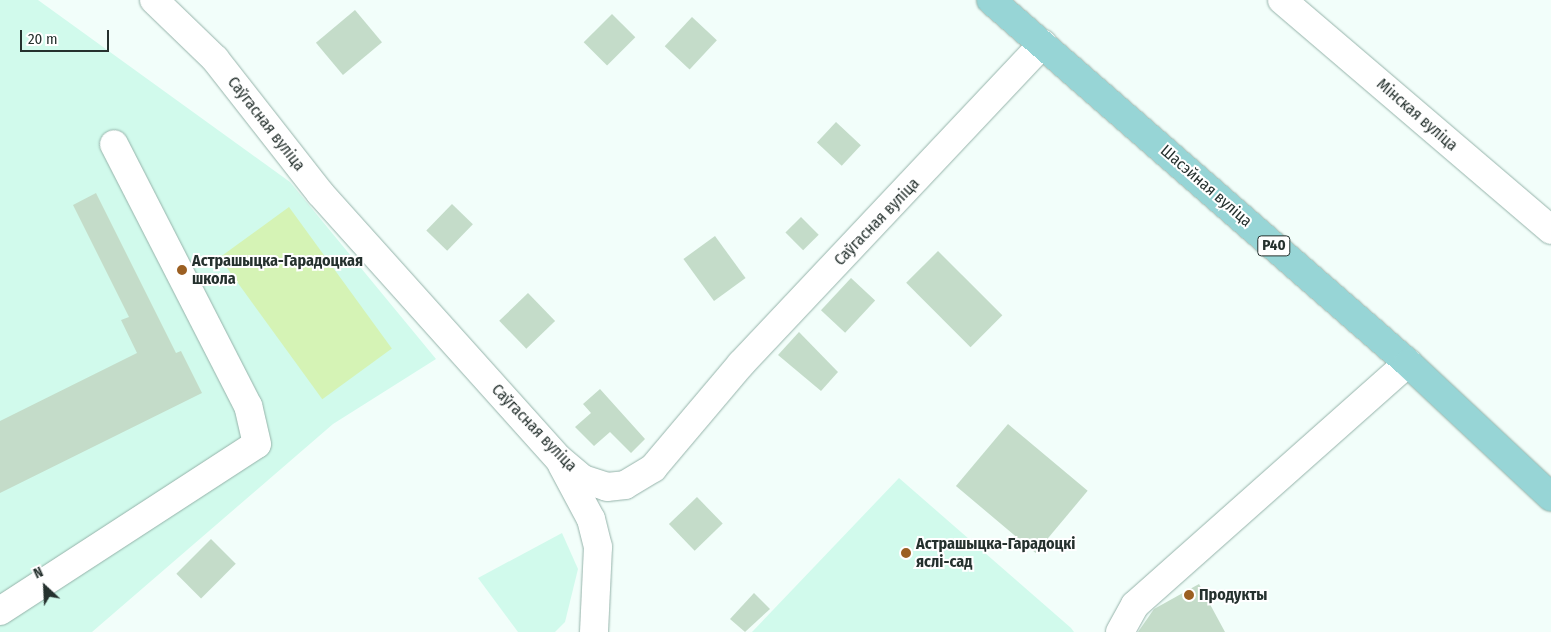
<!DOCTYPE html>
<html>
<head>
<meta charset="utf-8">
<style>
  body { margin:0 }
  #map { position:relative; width:1551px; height:632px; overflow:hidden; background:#f2fefa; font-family:"Fira Sans Condensed",sans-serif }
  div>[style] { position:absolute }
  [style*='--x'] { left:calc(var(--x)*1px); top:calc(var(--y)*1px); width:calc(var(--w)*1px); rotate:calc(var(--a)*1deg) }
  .built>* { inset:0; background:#d1faec }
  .green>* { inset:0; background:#d5f3b5; transform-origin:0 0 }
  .building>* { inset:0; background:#c4dcc9; transform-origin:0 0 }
  .roads { filter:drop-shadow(0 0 1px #95b3aa) drop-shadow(0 0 1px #95b3aa) }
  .minor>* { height:28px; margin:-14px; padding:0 14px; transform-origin:14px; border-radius:14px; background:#fff }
  .major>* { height:28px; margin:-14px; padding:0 14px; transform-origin:14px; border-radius:14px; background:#97d5d6 }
  .dots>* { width:14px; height:14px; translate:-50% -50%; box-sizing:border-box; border:2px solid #fff; border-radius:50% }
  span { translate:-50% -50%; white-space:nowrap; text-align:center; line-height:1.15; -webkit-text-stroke:4px #fff; paint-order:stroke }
  .shield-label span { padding:1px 4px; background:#fff; border:1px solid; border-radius:4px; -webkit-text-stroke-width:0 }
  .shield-label { font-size:15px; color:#25312e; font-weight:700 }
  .street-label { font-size:16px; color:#25312e }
  .poi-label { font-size:16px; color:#25312e; font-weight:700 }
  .left { translate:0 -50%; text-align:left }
  .north { position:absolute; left:20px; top:562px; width:50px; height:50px; -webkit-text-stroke:4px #fff; paint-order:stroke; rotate:335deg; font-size:14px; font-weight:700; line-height:20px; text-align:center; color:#25312e }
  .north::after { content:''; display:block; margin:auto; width:18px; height:22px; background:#25312e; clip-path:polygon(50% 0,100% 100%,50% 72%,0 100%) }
  .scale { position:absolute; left:20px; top:30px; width:89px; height:22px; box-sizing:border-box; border:2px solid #25312e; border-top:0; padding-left:6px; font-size:15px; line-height:18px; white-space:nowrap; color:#25312e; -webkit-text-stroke:4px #fff; paint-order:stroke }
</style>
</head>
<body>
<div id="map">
  <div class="built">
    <i style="clip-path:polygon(0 0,38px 0,290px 182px,436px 359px,333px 424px,92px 632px,0 632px)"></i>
    <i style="clip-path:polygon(899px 478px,1071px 628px,1074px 632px,752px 632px)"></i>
    <i style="clip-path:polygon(562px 533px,578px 569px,565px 622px,555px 632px,518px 632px,478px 578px)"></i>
  </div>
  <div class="green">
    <i style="left:289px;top:207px;width:175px;height:86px;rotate:54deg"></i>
  </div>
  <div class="building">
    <i style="left:355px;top:10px;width:42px;height:51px;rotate:50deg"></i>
    <i style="left:612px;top:14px;width:33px;height:40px;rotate:45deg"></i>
    <i style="left:692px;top:17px;width:34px;height:40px;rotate:43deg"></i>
    <i style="left:836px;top:122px;width:34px;height:28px;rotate:43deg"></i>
    <i style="clip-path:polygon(96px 193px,176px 353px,181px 351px,202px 393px,0 493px,0 421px,137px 353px,121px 320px,129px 317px,73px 205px)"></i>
    <i style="left:452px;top:204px;width:29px;height:37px;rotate:44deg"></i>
    <i style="left:801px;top:217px;width:25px;height:22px;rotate:45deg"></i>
    <i style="left:715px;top:236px;width:52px;height:39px;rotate:54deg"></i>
    <i style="left:938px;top:251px;width:91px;height:45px;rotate:45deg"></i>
    <i style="left:851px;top:278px;width:33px;height:44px;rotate:43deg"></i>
    <i style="left:528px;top:293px;width:39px;height:40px;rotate:46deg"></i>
    <i style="clip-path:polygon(799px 332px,838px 372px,821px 391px,778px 355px)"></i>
    <i style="clip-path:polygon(600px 389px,645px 439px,631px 453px,610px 432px,594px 446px,575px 427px,591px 413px,583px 404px)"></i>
    <i style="left:1008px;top:424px;width:104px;height:81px;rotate:40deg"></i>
    <i style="left:697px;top:497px;width:37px;height:39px;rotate:46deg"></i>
    <i style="left:211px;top:539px;width:35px;height:49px;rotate:45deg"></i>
    <i style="clip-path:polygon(1199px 584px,1225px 632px,1138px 632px,1154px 609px)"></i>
    <i style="clip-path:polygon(754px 593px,770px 609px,745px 632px,730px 619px)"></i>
  </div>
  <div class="roads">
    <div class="minor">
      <i style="--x:154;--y:0;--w:85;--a:44"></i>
      <i style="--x:215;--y:59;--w:170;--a:51.9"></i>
      <i style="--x:320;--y:193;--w:358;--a:48.1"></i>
      <i style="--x:559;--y:459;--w:31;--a:40"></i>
      <i style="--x:583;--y:479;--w:25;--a:18"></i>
      <i style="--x:607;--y:487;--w:18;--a:-6"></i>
      <i style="--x:625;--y:485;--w:33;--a:-31"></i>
      <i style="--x:653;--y:468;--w:136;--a:-49.8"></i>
      <i style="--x:741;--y:364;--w:440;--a:-46.7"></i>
      <i style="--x:1282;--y:0;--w:354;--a:40.5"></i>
      <i style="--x:562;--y:465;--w:61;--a:61.8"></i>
      <i style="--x:591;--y:519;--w:29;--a:76"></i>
      <i style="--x:598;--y:547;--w:85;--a:92.7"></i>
      <i style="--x:0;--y:611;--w:306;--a:-33"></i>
      <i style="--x:257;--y:444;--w:39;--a:-103"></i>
      <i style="--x:248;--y:406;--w:294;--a:-117.1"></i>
      <i style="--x:1120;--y:632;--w:31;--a:-61"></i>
      <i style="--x:1135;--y:605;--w:365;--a:-41.6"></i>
    </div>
    <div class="major">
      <i style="--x:991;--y:0;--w:553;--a:41.04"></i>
      <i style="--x:1408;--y:363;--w:196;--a:43.1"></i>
    </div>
  </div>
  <div class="dots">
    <i style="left:182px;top:270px;background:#9b5f22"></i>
    <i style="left:906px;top:553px;background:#9b5f22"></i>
    <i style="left:1189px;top:595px;background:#9b5f22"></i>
  </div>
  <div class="shield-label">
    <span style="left:1274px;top:246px">Р40</span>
  </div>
  <div class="street-label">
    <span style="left:1417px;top:115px;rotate:41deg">Мінская вуліца</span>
    <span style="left:266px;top:124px;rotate:52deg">Саўгасная вуліца</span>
    <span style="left:1206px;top:186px;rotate:41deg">Шасэйная вуліца</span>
    <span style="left:877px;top:222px;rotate:-46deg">Саўгасная вуліца</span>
    <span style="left:534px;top:428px;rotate:46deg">Саўгасная вуліца</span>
  </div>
  <div class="poi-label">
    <span class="left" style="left:192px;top:270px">Астрашыцка-Гарадоцкая<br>школа</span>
    <span class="left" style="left:916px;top:553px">Астрашыцка-Гарадоцкі<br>яслі-сад</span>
    <span class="left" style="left:1199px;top:595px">Продукты</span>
  </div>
  <div class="north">N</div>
  <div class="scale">20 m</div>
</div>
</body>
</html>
